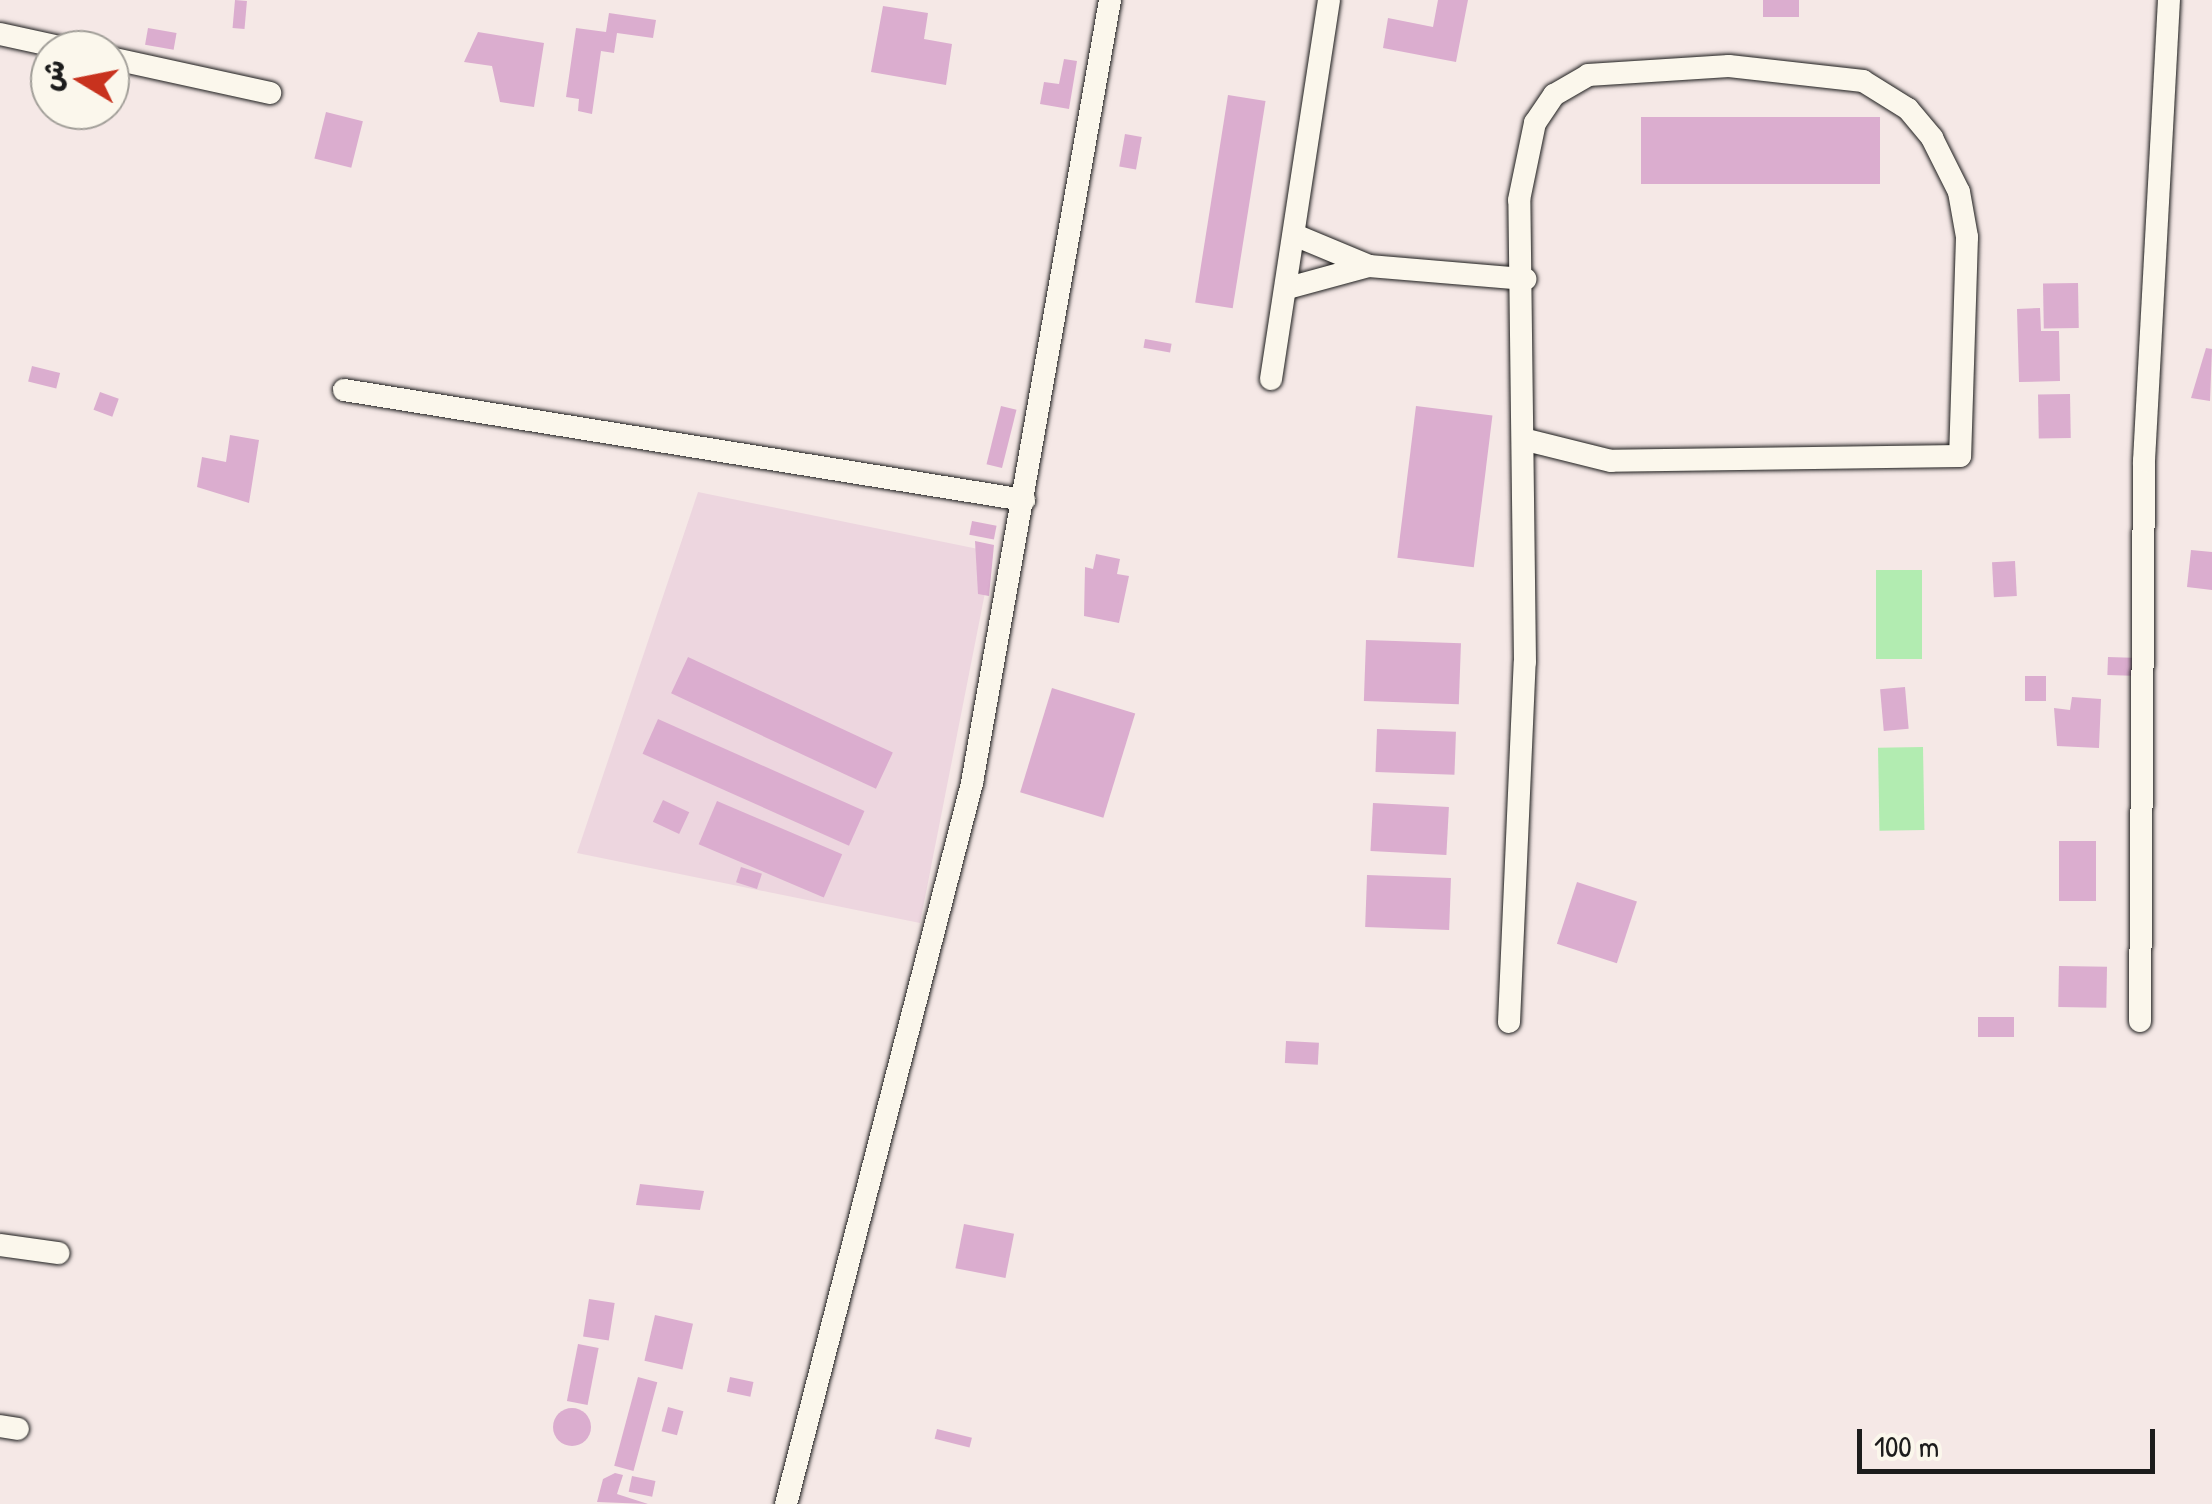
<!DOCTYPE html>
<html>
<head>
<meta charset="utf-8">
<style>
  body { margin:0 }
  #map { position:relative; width:2212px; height:1504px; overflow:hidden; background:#f5e8e6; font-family:"Patrick Hand","Playpen Sans Arabic",sans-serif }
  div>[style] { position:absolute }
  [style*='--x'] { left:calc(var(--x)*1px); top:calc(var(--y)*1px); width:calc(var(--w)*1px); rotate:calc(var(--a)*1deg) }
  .built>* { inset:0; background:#edd6df }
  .green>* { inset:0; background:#b2ecb1; transform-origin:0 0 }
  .building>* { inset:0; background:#dbadcf; transform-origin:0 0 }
  .round { border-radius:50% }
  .roads { filter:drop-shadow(0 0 2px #1c1c1c) drop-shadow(0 0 2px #1c1c1c) }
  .minor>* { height:22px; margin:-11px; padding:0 11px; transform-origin:11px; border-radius:11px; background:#fbf7ec }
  span { translate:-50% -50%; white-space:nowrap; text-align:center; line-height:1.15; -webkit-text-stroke:9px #fbf7ec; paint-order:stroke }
  .north { position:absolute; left:30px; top:30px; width:100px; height:100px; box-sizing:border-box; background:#fbf7ec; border:2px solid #a29f99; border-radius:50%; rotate:280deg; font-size:28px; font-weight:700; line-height:40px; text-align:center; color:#1c1c1c }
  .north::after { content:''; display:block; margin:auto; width:35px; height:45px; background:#c8321e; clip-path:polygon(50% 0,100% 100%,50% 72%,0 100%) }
  .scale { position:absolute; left:1857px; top:1429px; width:298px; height:45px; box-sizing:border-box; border:5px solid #1c1c1c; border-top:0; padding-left:12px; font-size:30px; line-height:35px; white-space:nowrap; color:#1c1c1c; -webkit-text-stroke:8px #fbf7ec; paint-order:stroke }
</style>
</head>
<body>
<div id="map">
  <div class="built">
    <i style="clip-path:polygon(698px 492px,993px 552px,920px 923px,577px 853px)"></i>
  </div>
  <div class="green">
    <i style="left:1922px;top:570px;width:89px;height:46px;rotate:90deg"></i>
    <i style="left:1923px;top:747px;width:83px;height:45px;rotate:89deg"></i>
  </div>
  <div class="building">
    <i style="left:235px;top:0;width:12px;height:28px;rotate:5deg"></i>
    <i style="clip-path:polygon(1438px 0,1468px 0,1456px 62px,1383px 48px,1388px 18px,1433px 27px)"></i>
    <i style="left:1763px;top:0;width:36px;height:17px"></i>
    <i style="clip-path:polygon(883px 6px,928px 13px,924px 39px,952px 44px,946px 85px,871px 72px)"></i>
    <i style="clip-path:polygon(609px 13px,656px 20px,653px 38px,617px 33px,614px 53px,601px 51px,592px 114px,578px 111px,579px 99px,566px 97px,576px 28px,606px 32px)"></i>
    <i style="left:148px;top:28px;width:29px;height:17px;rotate:10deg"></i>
    <i style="clip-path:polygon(478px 32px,544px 43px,534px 107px,500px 102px,492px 66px,464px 62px)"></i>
    <i style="clip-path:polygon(1064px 59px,1077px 61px,1069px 109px,1040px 104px,1044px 82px,1059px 84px)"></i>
    <i style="left:1228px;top:95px;width:38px;height:210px;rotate:9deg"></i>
    <i style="left:326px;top:112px;width:38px;height:48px;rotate:14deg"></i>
    <i style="left:1641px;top:117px;width:239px;height:67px"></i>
    <i style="left:1125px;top:134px;width:17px;height:33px;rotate:10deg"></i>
    <i style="left:2078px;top:283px;width:45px;height:35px;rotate:89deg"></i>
    <i style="clip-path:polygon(2040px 308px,2041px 331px,2059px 331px,2060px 381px,2019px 382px,2017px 309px)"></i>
    <i style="left:1145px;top:339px;width:27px;height:9px;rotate:10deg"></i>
    <i style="clip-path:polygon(2206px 348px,2212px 349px,2210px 401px,2191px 398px)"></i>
    <i style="left:32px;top:366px;width:29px;height:16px;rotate:14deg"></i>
    <i style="left:100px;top:392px;width:20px;height:19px;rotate:20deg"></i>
    <i style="left:2070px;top:394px;width:44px;height:32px;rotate:89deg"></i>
    <i style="left:1001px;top:406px;width:16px;height:60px;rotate:14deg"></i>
    <i style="left:1416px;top:406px;width:77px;height:153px;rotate:7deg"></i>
    <i style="clip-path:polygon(230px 435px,259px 440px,249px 503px,197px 487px,202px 457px,226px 462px)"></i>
    <i style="left:972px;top:521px;width:25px;height:14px;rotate:11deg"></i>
    <i style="clip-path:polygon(975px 541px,994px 545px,989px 596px,978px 594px)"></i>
    <i style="clip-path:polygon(2191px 550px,2212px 552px,2212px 590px,2187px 587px)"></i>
    <i style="clip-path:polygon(1096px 554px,1120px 559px,1117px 574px,1129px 576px,1119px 623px,1084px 616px,1085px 567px,1093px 569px)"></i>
    <i style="left:2015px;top:561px;width:35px;height:23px;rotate:87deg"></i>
    <i style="left:1366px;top:640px;width:95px;height:61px;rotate:2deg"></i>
    <i style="left:688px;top:657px;width:226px;height:40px;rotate:25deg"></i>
    <i style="left:2108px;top:657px;width:24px;height:18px;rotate:2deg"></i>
    <i style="left:2025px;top:676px;width:21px;height:25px"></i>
    <i style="left:1905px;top:687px;width:42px;height:25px;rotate:85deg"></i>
    <i style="left:1052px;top:688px;width:87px;height:109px;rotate:17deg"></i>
    <i style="clip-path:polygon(2072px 697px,2101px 699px,2099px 748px,2057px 746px,2054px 708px,2070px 710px)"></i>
    <i style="left:658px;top:719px;width:226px;height:38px;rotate:24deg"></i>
    <i style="left:1377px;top:729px;width:79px;height:43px;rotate:2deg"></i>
    <i style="left:663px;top:800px;width:29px;height:24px;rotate:25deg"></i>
    <i style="left:717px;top:801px;width:136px;height:47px;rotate:23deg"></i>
    <i style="left:1373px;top:803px;width:76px;height:48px;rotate:3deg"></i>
    <i style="left:2059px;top:841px;width:37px;height:60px"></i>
    <i style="left:741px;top:867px;width:22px;height:16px;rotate:18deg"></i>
    <i style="left:1367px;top:875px;width:84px;height:52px;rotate:2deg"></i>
    <i style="left:1577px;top:882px;width:63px;height:65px;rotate:18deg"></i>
    <i style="left:2059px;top:966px;width:48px;height:41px;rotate:1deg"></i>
    <i style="left:2014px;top:1017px;width:20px;height:36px;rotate:90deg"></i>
    <i style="left:1286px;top:1041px;width:33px;height:22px;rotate:3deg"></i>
    <i style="clip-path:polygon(640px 1184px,704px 1191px,700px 1210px,636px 1205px)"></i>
    <i style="left:964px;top:1224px;width:51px;height:45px;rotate:11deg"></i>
    <i style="left:589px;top:1299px;width:26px;height:38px;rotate:9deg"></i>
    <i style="left:655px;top:1315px;width:39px;height:47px;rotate:13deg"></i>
    <i style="left:578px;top:1344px;width:21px;height:58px;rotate:11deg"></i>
    <i style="left:638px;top:1377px;width:20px;height:92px;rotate:15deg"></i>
    <i style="left:730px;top:1377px;width:24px;height:15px;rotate:12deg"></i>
    <i style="left:668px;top:1407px;width:16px;height:25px;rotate:15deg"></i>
    <i class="round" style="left:553px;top:1408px;width:38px;height:38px"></i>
    <i style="left:937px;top:1429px;width:36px;height:10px;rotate:14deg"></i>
    <i style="clip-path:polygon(615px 1473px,623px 1475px,617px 1494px,648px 1504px,597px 1502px,603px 1479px)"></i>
    <i style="left:632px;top:1476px;width:24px;height:16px;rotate:12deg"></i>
  </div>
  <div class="roads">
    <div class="minor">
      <i style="--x:0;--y:34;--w:75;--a:12.4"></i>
      <i style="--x:110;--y:58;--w:164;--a:12.3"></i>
      <i style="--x:1297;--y:236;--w:78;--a:22.6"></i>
      <i style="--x:1369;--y:266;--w:157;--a:4.8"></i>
      <i style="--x:1288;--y:288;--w:84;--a:-15.2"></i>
      <i style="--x:1271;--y:379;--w:383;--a:-81.3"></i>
      <i style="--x:344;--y:390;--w:689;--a:9.19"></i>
      <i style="--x:2140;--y:1021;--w:560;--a:-89.59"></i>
      <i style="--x:2144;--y:461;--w:462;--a:-86.9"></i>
      <i style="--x:1509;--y:1022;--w:360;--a:-87.5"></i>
      <i style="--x:1525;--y:662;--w:462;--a:-90.7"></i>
      <i style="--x:1519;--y:200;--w:79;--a:-78.3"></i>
      <i style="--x:1535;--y:123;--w:34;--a:-56"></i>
      <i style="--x:1554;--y:95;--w:39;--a:-30"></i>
      <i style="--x:1588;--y:75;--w:141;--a:-3.7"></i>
      <i style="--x:1729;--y:66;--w:135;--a:6.4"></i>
      <i style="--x:1863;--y:81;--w:53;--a:31.9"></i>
      <i style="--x:1908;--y:109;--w:38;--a:50"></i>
      <i style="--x:1932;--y:138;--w:60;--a:63.4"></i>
      <i style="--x:1959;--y:192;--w:46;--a:79.9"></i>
      <i style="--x:1967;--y:237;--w:219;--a:91.8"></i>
      <i style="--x:1960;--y:456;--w:349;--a:179.2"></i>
      <i style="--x:1611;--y:461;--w:87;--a:-166"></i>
      <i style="--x:0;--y:1245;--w:59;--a:7.9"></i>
      <i style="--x:0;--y:1426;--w:18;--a:9"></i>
      <i style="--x:786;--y:1504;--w:745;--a:-75.53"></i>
      <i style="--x:972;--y:783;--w:795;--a:-80"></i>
    </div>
  </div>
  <div class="north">ش</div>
  <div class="scale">100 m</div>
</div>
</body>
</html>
